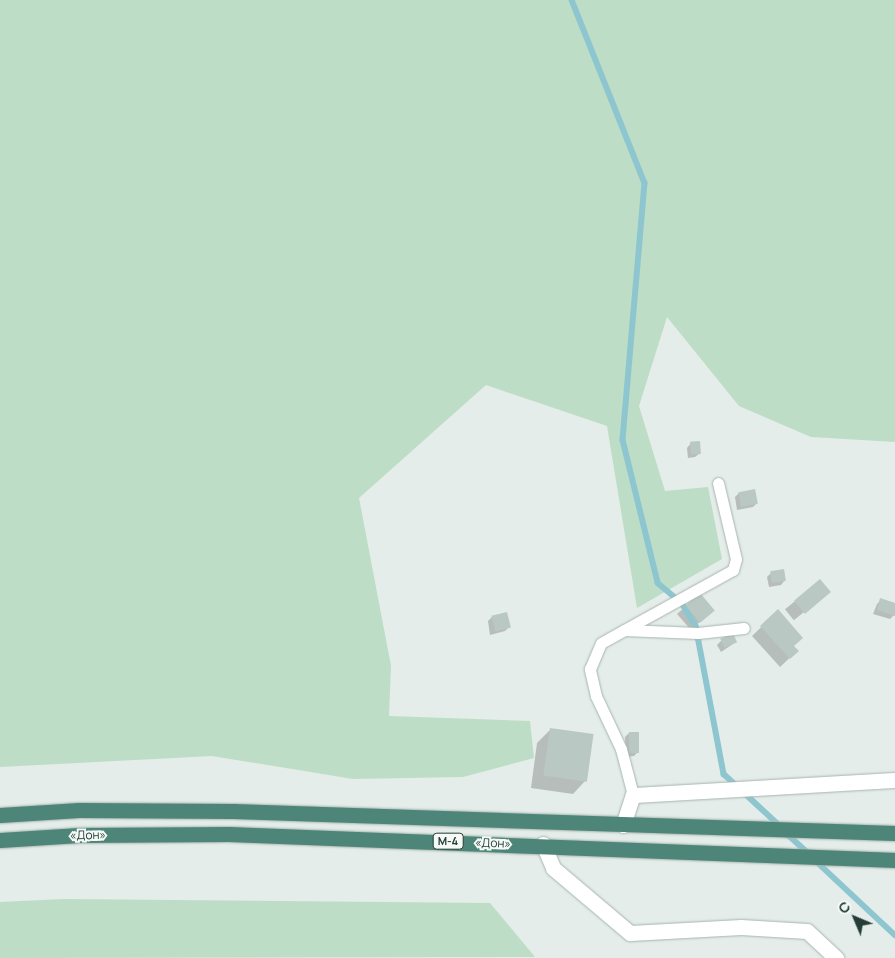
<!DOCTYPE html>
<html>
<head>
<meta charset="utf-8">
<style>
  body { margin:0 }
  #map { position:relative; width:895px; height:958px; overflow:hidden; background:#e4ede9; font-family:Manrope,sans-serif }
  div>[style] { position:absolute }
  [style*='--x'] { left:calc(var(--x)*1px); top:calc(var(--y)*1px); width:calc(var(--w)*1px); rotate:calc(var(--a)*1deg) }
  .green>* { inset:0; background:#beddc6 }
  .shadow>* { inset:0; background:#0003; transform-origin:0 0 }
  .stream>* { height:5.5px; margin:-2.75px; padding:0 2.75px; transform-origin:2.75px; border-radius:2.75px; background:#8ec6d0 }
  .building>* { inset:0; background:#b9c8c2; transform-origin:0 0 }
  .roads { filter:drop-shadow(0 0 1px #a7b5b0) drop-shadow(0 0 1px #a7b5b0) }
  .service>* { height:11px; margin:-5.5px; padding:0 5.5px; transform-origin:5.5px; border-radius:5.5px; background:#fff }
  .minor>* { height:15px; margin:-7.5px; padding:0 7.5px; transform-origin:7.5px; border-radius:7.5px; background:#fff }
  .trunk>* { height:15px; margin:-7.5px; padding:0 7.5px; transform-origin:7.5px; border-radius:7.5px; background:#4d8678 }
  span { translate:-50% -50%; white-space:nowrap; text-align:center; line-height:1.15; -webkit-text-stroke:4px #f5faf7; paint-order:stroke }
  .shield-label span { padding:1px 4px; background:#f5faf7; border:1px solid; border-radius:4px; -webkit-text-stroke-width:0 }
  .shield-label { font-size:11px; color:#243e37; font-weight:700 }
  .street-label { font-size:12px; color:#243e37 }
  .north { position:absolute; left:830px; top:893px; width:50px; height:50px; -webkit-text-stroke:4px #f5faf7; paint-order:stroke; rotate:315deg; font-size:14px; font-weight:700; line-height:20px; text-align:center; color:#243e37 }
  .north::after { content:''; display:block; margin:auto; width:18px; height:22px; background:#243e37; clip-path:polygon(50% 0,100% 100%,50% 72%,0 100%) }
</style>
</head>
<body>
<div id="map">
  <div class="green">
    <i style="clip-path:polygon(0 0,895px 0,895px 442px,811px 437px,739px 406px,667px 317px,639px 406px,665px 491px,708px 487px,722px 559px,637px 608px,607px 426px,486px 385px,359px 498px,391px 666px,389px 716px,530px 721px,534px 758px,463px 777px,353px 779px,212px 756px,0 767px)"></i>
    <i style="clip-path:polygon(64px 899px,490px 903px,535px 957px,0 958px,0 902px)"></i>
  </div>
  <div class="shadow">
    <i style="clip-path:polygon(691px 443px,700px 453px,695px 457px,688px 458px,687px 448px)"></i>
    <i style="clip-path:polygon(739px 493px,757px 503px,753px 507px,737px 510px,735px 497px)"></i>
    <i style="clip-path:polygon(771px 573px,785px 580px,781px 585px,769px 587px,767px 577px)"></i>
    <i style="left:820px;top:581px;width:14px;height:45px;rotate:51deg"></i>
    <i style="clip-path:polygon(881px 600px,895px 604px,894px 615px,890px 619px,873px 614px,877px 604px)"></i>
    <i style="clip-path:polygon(686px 606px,713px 610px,691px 630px,677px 614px)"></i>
    <i style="clip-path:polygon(778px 611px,793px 646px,797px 651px,780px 667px,752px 636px)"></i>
    <i style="clip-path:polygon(492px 617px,509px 627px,505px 631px,490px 635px,488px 621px)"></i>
    <i style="clip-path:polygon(721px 641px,736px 642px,721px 652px,717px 645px)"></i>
    <i style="clip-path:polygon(551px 729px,586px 780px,573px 794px,531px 788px,537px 743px)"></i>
    <i style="clip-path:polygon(629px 733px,638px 752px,634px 756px,626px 757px,625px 737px)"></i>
  </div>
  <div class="stream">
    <i style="--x:572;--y:0;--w:197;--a:68.3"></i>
    <i style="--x:645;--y:183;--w:258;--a:94.9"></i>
    <i style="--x:623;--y:440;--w:147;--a:76.2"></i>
    <i style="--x:658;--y:583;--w:31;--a:40"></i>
    <i style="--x:682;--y:603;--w:27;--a:59"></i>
    <i style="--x:696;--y:626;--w:151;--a:79.3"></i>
    <i style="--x:724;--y:774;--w:75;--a:42.8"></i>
    <i style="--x:785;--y:832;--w:31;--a:42"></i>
    <i style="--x:816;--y:861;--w:108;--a:43.1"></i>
  </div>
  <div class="building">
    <i style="left:700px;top:441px;width:13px;height:10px;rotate:86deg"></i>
    <i style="left:755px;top:489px;width:15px;height:17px;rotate:79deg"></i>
    <i style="left:784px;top:569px;width:12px;height:14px;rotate:81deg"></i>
    <i style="left:820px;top:579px;width:17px;height:34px;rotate:50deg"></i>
    <i style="left:700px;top:593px;width:23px;height:19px;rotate:50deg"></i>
    <i style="clip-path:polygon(880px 598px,895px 603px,895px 616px,877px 610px)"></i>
    <i style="clip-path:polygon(778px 609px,803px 638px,794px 646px,799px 651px,790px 659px,760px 626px)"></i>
    <i style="left:507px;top:612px;width:16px;height:16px;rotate:76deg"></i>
    <i style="left:733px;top:633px;width:10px;height:14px;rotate:66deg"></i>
    <i style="left:550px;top:728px;width:44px;height:48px;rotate:8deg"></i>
    <i style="left:629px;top:732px;width:10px;height:21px"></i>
  </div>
  <div class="roads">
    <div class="service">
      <i style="--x:626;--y:629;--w:122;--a:-28.9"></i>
      <i style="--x:733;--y:570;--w:11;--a:-75"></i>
      <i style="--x:736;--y:559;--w:78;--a:-103.3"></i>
      <i style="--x:633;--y:795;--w:48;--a:-104.6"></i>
      <i style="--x:621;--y:749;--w:59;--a:-115.3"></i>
      <i style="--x:596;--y:696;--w:28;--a:-103"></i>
      <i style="--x:590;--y:669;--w:28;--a:-67"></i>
      <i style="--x:601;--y:643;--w:26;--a:-29"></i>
      <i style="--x:624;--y:630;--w:74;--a:2.3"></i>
      <i style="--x:698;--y:633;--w:46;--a:-6.2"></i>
    </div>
    <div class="minor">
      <i style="--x:623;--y:825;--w:32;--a:-72"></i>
      <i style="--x:633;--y:795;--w:262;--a:-3.3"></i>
      <i style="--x:543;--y:844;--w:26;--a:67"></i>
      <i style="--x:553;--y:868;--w:101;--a:40.2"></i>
      <i style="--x:630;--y:933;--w:111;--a:-3.1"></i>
      <i style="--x:741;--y:927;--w:66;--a:3.5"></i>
      <i style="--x:807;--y:931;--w:40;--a:43"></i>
    </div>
    <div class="trunk">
      <i style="--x:0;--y:815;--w:79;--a:-3.6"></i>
      <i style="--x:79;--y:810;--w:154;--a:0.4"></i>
      <i style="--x:233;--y:811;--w:662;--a:1.9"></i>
      <i style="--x:0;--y:840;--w:79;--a:-3.6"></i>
      <i style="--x:79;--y:835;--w:150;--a:-0.4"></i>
      <i style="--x:229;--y:834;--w:667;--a:2.24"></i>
    </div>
  </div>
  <div class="shield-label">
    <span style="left:448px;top:841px">М-4</span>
  </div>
  <div class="street-label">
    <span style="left:88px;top:835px;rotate:-1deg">«Дон»</span>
    <span style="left:493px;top:843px;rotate:2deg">«Дон»</span>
  </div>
  <div class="north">С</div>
</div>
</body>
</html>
